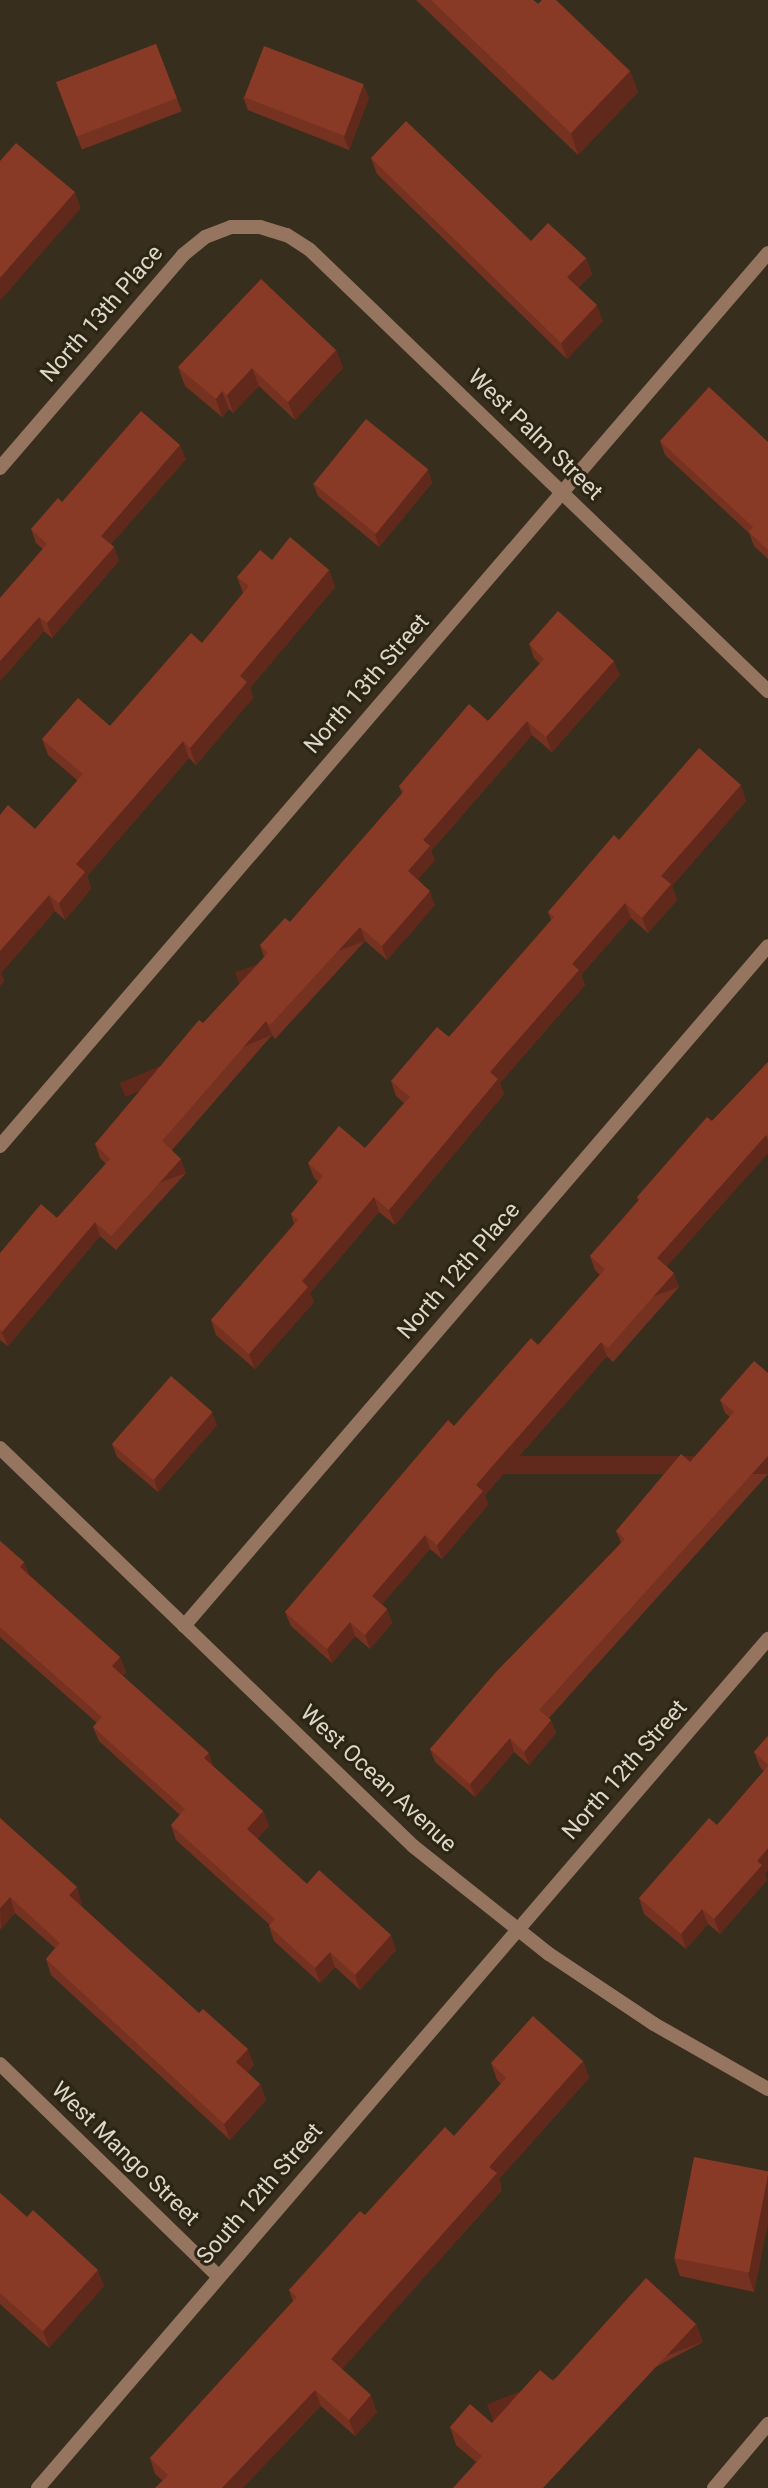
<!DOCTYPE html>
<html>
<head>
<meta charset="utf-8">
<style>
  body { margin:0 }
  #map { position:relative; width:768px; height:2488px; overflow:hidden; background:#382e1d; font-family:Roboto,sans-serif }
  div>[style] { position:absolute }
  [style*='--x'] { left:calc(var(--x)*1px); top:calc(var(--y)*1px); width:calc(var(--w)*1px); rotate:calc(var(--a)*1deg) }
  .minor>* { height:14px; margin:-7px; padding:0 7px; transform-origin:7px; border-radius:7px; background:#957560 }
  .tertiary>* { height:14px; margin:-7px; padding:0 7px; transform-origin:7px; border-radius:7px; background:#957560 }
  .wall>* { inset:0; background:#763221; transform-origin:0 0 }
  .shaded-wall>* { inset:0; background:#60291b; transform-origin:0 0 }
  .building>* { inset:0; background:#893a26; transform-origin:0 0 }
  span { translate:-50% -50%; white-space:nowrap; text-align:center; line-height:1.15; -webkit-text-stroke:6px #2d2513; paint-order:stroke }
  .street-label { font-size:23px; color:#dcd6cb }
</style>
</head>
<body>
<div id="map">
  <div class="minor">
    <i style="--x:0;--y:468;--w:281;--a:-49.3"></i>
    <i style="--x:183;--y:255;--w:28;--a:-39"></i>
    <i style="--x:205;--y:237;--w:28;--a:-21"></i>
    <i style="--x:231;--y:227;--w:29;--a:0"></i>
    <i style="--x:260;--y:227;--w:28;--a:17"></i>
    <i style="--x:287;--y:235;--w:27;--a:33"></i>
    <i style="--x:310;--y:250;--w:636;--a:43.92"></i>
    <i style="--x:184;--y:1626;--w:896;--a:-49.34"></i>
    <i style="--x:0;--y:2064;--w:305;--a:44.2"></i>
    <i style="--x:38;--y:2488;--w:1120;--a:-49.31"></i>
    <i style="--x:714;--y:2488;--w:84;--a:-49.8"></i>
  </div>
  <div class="tertiary">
    <i style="--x:0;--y:1146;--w:1178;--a:-49.3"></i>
    <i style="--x:0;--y:1448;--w:574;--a:43.94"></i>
    <i style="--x:413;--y:1846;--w:174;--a:38.5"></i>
    <i style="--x:549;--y:1954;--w:126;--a:33.7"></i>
    <i style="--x:654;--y:2024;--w:131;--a:29.7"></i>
  </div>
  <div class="wall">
    <i style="clip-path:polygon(416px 0,533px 0,630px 71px,638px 92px,578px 155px)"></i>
    <i style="left:156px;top:44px;width:72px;height:107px;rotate:69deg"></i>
    <i style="clip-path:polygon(243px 97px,369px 98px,349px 150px,248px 110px)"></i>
    <i style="clip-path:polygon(371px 158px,531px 241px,586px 258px,592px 274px,578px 288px,603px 321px,567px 359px,377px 174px)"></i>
    <i style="clip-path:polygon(336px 350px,343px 368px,295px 420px,259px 386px,233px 413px,229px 409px,222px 417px,185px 386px,178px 367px)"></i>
    <i style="clip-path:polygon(660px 441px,768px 442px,768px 559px,754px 546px,749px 533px,665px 455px)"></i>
    <i style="clip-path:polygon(186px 459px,111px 544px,114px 547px,119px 561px,52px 638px,44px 631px,0 681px,0 598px,43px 549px,36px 543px,31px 529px,62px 502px)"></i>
    <i style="clip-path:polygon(428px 470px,432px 483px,379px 547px,318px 496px,313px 483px)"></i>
    <i style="clip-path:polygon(272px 560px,329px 570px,335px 587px,250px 688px,253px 698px,196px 765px,189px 758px,87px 876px,91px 889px,65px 920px,55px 911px,1px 973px,4px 981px,0 986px,0 815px,35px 829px,78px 781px,48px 755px,42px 739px,110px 726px,202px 643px,243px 593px,237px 577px)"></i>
    <i style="clip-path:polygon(529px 644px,620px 675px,552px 752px,532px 735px,431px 851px,435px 860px,418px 879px,435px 905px,387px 960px,365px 941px,275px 1039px,272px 1035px,172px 1150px,186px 1173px,116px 1250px,100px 1236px,8px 1346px,0 1340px,0 1253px,57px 1218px,106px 1164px,100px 1158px,95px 1144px,264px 957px,260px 945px,290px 922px,402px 794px,399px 786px,488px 721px,540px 664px,534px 658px)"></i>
    <i style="clip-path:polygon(746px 801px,672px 886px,677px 900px,648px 933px,631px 918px,581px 975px,585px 985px,500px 1083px,504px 1094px,395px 1225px,379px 1212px,310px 1293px,314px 1302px,255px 1369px,216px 1335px,211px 1320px,294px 1224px,291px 1214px,318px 1182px,314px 1178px,308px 1163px,365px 1148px,404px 1103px,396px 1096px,391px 1081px,449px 1037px,551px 920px,548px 912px,619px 840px)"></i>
    <i style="clip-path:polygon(768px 1062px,768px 1153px,667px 1266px,679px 1287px,613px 1362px,607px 1356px,485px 1495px,488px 1505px,442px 1559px,430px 1549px,382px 1604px,387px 1609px,392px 1623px,370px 1649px,355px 1636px,332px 1663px,291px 1626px,285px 1612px,454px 1426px,538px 1345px,600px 1275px,595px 1270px,590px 1256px,638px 1201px,637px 1197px,712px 1121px)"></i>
    <i style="clip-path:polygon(768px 1373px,768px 1474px,549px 1718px,556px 1733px,529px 1765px,514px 1752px,475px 1797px,435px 1762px,430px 1749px,621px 1543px,616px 1531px,690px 1462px,730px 1417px,725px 1413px,720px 1400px)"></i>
    <i style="clip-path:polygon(217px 1425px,158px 1492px,117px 1457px,112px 1444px)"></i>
    <i style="clip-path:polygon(0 1541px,24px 1562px,29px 1575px,120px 1657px,126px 1672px,122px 1676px,213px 1766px,263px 1811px,269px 1826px,257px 1839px,307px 1884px,396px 1950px,360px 1990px,335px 1967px,320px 1983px,274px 1941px,269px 1926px,270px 1925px,176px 1840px,171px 1825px,180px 1815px,99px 1741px,93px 1727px,97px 1723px,0 1637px)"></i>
    <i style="clip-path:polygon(768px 1736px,768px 1870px,765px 1874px,767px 1880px,720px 1934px,708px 1924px,686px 1949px,644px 1914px,639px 1898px,717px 1825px,764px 1771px,760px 1767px,754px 1752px)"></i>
    <i style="clip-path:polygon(0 1818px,82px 1903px,80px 1905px,254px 2065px,247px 2072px,260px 2084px,266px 2100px,230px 2140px,51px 1975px,46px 1959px,55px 1948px,15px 1913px,1px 1929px,0 1928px)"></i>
    <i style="clip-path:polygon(583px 2061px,589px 2078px,499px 2179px,502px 2190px,342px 2369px,377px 2412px,355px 2436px,321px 2406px,162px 2480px,155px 2474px,150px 2458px,293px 2301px,289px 2290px,365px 2215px,454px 2136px,501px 2084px,497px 2080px,491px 2063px)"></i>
    <i style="clip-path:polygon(768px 2172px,768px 2222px,754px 2292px,680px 2276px,674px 2258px)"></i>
    <i style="clip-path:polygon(0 2193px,104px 2286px,49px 2348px,0 2304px)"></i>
    <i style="clip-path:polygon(696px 2324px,703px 2342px,476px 2462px,456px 2445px,450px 2427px,492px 2423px,553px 2381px)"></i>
  </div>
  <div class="shaded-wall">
    <i style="clip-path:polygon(630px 71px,638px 92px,578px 155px,571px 133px)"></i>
    <i style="clip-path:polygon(364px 85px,369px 98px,349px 150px,344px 137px)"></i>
    <i style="clip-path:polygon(75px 192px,81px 208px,0 301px,0 278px)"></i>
    <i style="clip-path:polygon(586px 258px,592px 274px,573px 293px,567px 277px)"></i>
    <i style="clip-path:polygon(597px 305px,603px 321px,567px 359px,561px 343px)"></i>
    <i style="clip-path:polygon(336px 350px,343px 368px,295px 420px,288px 402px)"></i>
    <i style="clip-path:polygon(252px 368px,259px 386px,233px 413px,227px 395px)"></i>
    <i style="clip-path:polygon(222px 391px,229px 409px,222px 417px,216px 399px)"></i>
    <i style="clip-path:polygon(180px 445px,186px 459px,106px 550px,101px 536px)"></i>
    <i style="clip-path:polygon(428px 470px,432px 483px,379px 547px,375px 534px)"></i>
    <i style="clip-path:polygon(114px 547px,119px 561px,52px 638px,47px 623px)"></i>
    <i style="clip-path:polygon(329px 570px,335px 587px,250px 688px,253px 698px,196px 765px,190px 748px,240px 676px)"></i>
    <i style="clip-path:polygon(39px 617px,44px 631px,0 681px,0 661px)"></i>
    <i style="clip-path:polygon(614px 661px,620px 675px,552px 752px,546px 737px)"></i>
    <i style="clip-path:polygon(527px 721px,532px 735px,431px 851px,435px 860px,413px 885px,408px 871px,423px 840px)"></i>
    <i style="clip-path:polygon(183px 741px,189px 758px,87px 876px,91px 889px,65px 920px,59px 903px,76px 864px)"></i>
    <i style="clip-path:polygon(741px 785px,746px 801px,672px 886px,677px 900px,648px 933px,642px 918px,661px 876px)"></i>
    <i style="clip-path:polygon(430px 891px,435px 905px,387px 960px,382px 946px)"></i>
    <i style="clip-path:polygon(49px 895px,55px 911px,1px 973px,4px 981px,0 986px,0 951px)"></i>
    <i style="clip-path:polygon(625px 903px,631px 918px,581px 975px,585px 985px,500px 1083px,504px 1094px,395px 1225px,389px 1210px,490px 1072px,572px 964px)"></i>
    <i style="left:360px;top:927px;width:15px;height:133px;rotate:70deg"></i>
    <i style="left:266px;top:1021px;width:15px;height:159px;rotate:67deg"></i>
    <i style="clip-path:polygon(766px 1135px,768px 1140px,768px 1153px,662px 1272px,657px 1258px)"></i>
    <i style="left:181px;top:1159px;width:15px;height:104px;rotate:70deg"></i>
    <i style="clip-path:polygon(374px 1197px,379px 1212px,310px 1293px,314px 1302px,255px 1369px,249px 1354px,302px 1281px)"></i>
    <i style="clip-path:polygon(95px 1222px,100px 1236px,8px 1346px,2px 1332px)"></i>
    <i style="left:674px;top:1273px;width:15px;height:100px;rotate:70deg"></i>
    <i style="clip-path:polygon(601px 1342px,607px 1356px,485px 1495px,488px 1505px,442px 1559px,437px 1545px,476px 1485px)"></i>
    <i style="clip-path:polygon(212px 1412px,217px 1425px,158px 1492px,154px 1479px)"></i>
    <i style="left:768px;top:1456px;width:18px;height:342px;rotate:90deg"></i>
    <i style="clip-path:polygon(425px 1535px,430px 1549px,377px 1610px,372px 1596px)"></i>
    <i style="clip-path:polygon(24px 1562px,30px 1577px,20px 1567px)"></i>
    <i style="clip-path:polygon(387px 1609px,392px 1623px,370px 1649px,365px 1635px)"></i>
    <i style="clip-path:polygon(350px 1622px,355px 1636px,332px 1663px,327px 1649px)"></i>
    <i style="clip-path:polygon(120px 1657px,126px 1672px,117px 1681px,112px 1666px)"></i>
    <i style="clip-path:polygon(551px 1720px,556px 1733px,529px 1765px,524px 1752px)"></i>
    <i style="clip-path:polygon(510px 1738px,514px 1752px,475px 1797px,470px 1784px)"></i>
    <i style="clip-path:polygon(209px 1753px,214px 1768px,204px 1758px)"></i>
    <i style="clip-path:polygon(263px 1811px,269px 1826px,252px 1844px,247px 1829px)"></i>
    <i style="clip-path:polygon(768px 1848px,768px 1870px,765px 1874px,767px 1880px,720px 1934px,714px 1919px,757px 1861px)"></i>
    <i style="clip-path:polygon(77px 1887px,82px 1903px,75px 1911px,69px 1895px)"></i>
    <i style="clip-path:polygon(10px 1897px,15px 1913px,1px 1929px,0 1908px)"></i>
    <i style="clip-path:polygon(702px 1909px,708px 1924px,686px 1949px,681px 1934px)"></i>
    <i style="clip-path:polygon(391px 1935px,396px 1950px,360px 1990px,355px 1975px)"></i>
    <i style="clip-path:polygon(330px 1952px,335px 1967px,320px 1983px,315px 1968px)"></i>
    <i style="clip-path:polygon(248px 2049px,254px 2065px,242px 2078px,236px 2062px)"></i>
    <i style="clip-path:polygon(583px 2061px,589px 2078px,499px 2179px,502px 2190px,337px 2375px,331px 2359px,489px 2167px)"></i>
    <i style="clip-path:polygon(260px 2084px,266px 2100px,230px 2140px,224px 2124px)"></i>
    <i style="clip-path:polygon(768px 2172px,768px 2222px,754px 2292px,748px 2274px)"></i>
    <i style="clip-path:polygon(98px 2270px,104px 2286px,49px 2348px,43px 2331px)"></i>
    <i style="left:696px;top:2324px;width:19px;height:224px;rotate:69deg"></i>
    <i style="clip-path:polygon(315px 2390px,321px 2406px,243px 2488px,222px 2488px)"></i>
    <i style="clip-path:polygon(371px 2395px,377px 2412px,355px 2436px,349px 2420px)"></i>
  </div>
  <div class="building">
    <i style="clip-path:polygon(431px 0,533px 0,538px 4px,542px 0,556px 0,630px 71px,571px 133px)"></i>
    <i style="left:156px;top:44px;width:58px;height:107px;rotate:69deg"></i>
    <i style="left:264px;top:46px;width:107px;height:55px;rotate:21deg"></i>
    <i style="clip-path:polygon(406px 121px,531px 241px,548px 223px,586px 258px,567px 277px,597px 305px,561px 343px,371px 158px)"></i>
    <i style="clip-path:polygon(16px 143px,75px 192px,0 278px,0 161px)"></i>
    <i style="clip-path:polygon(261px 279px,336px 350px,288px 402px,252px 368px,227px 395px,222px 391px,216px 399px,178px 367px)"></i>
    <i style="clip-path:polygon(709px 387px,768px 442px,768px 550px,749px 532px,753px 527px,660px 441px)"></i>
    <i style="clip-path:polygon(141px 411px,180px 445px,101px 536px,114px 547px,47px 623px,39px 617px,0 661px,0 598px,47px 544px,31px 529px,58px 498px,62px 502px)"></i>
    <i style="left:366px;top:419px;width:80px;height:83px;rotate:39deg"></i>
    <i style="clip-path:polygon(290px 537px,329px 570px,240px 676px,247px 682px,190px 748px,183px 741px,76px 864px,85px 872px,59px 903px,49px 895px,0 951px,0 815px,8px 805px,35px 829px,83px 774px,42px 739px,78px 698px,110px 726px,191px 633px,202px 643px,249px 586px,237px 577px,260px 550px,272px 560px)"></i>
    <i style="clip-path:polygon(558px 611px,614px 661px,546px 737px,527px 721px,423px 840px,430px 846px,408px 871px,430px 891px,382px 946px,360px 927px,270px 1025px,266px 1021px,162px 1141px,181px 1159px,111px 1236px,95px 1222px,2px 1332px,0 1330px,0 1253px,41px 1204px,57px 1218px,110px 1159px,95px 1144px,199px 1020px,203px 1023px,268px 953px,260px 945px,285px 918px,290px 922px,404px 791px,399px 786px,469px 704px,488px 721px,544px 659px,529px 644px)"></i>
    <i style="clip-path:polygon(699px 748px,741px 785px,661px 876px,671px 884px,642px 918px,625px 903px,572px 964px,579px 970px,490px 1072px,498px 1079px,389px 1210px,374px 1197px,302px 1281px,308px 1287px,249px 1354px,211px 1320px,298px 1220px,291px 1214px,323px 1176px,308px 1163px,339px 1126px,365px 1148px,410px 1097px,391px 1081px,437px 1027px,449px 1037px,554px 917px,548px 912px,614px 835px,619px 840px)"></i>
    <i style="clip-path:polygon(768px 1062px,768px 1137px,766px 1135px,657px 1258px,674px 1273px,608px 1348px,601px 1342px,476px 1485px,483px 1491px,437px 1545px,425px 1535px,372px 1596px,387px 1609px,365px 1635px,350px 1622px,327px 1649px,285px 1612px,448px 1420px,454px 1426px,531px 1338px,538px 1345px,605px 1269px,590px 1256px,640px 1199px,637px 1197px,707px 1117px,712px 1121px)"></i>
    <i style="clip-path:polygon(754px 1361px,768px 1373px,768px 1456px,539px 1710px,551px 1720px,524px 1752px,510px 1738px,470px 1784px,430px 1749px,496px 1672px,625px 1539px,616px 1531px,681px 1454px,690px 1462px,734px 1412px,720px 1400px)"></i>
    <i style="left:171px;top:1376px;width:55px;height:90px;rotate:41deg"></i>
    <i style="clip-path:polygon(0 1541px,24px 1562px,20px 1567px,120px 1657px,112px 1666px,209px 1753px,204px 1758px,263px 1811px,247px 1829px,307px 1884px,319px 1870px,391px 1935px,355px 1975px,330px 1952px,315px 1968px,269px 1926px,275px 1919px,171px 1825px,185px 1809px,93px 1727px,102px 1717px,0 1627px)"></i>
    <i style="clip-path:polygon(768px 1736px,768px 1765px,754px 1752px)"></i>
    <i style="clip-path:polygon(768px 1766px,768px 1848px,757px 1861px,762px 1865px,714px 1919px,702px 1909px,681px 1934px,639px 1898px,709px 1818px,717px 1825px)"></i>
    <i style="clip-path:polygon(0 1818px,77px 1887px,69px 1895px,199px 2013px,203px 2009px,248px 2049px,236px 2062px,260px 2084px,224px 2124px,46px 1959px,60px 1943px,10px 1897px,0 1908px)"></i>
    <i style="clip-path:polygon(533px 2016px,583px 2061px,489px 2167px,497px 2173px,331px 2359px,371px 2395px,349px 2420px,315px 2390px,222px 2488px,155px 2488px,168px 2475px,150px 2458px,297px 2297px,289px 2290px,360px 2211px,365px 2215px,445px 2127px,454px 2136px,506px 2078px,491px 2063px)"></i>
    <i style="left:694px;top:2157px;width:76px;height:103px;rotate:11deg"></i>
    <i style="clip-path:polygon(0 2193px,27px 2217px,33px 2210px,98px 2270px,43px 2331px,0 2293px)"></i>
    <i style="clip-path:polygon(646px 2278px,696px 2324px,543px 2488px,453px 2488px,482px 2456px,450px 2427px,470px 2404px,492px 2423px,540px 2370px,553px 2381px)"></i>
  </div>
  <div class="street-label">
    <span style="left:102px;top:314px;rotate:-49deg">North 13th Place</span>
    <span style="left:535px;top:435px;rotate:44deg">West Palm Street</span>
    <span style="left:367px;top:684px;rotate:-49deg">North 13th Street</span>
    <span style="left:459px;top:1271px;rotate:-49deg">North 12th Place</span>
    <span style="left:625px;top:1770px;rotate:-49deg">North 12th Street</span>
    <span style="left:378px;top:1779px;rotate:43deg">West Ocean Avenue</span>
    <span style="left:125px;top:2154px;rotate:44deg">West Mango Street</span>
    <span style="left:260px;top:2194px;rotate:-49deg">South 12th Street</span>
  </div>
</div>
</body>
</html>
